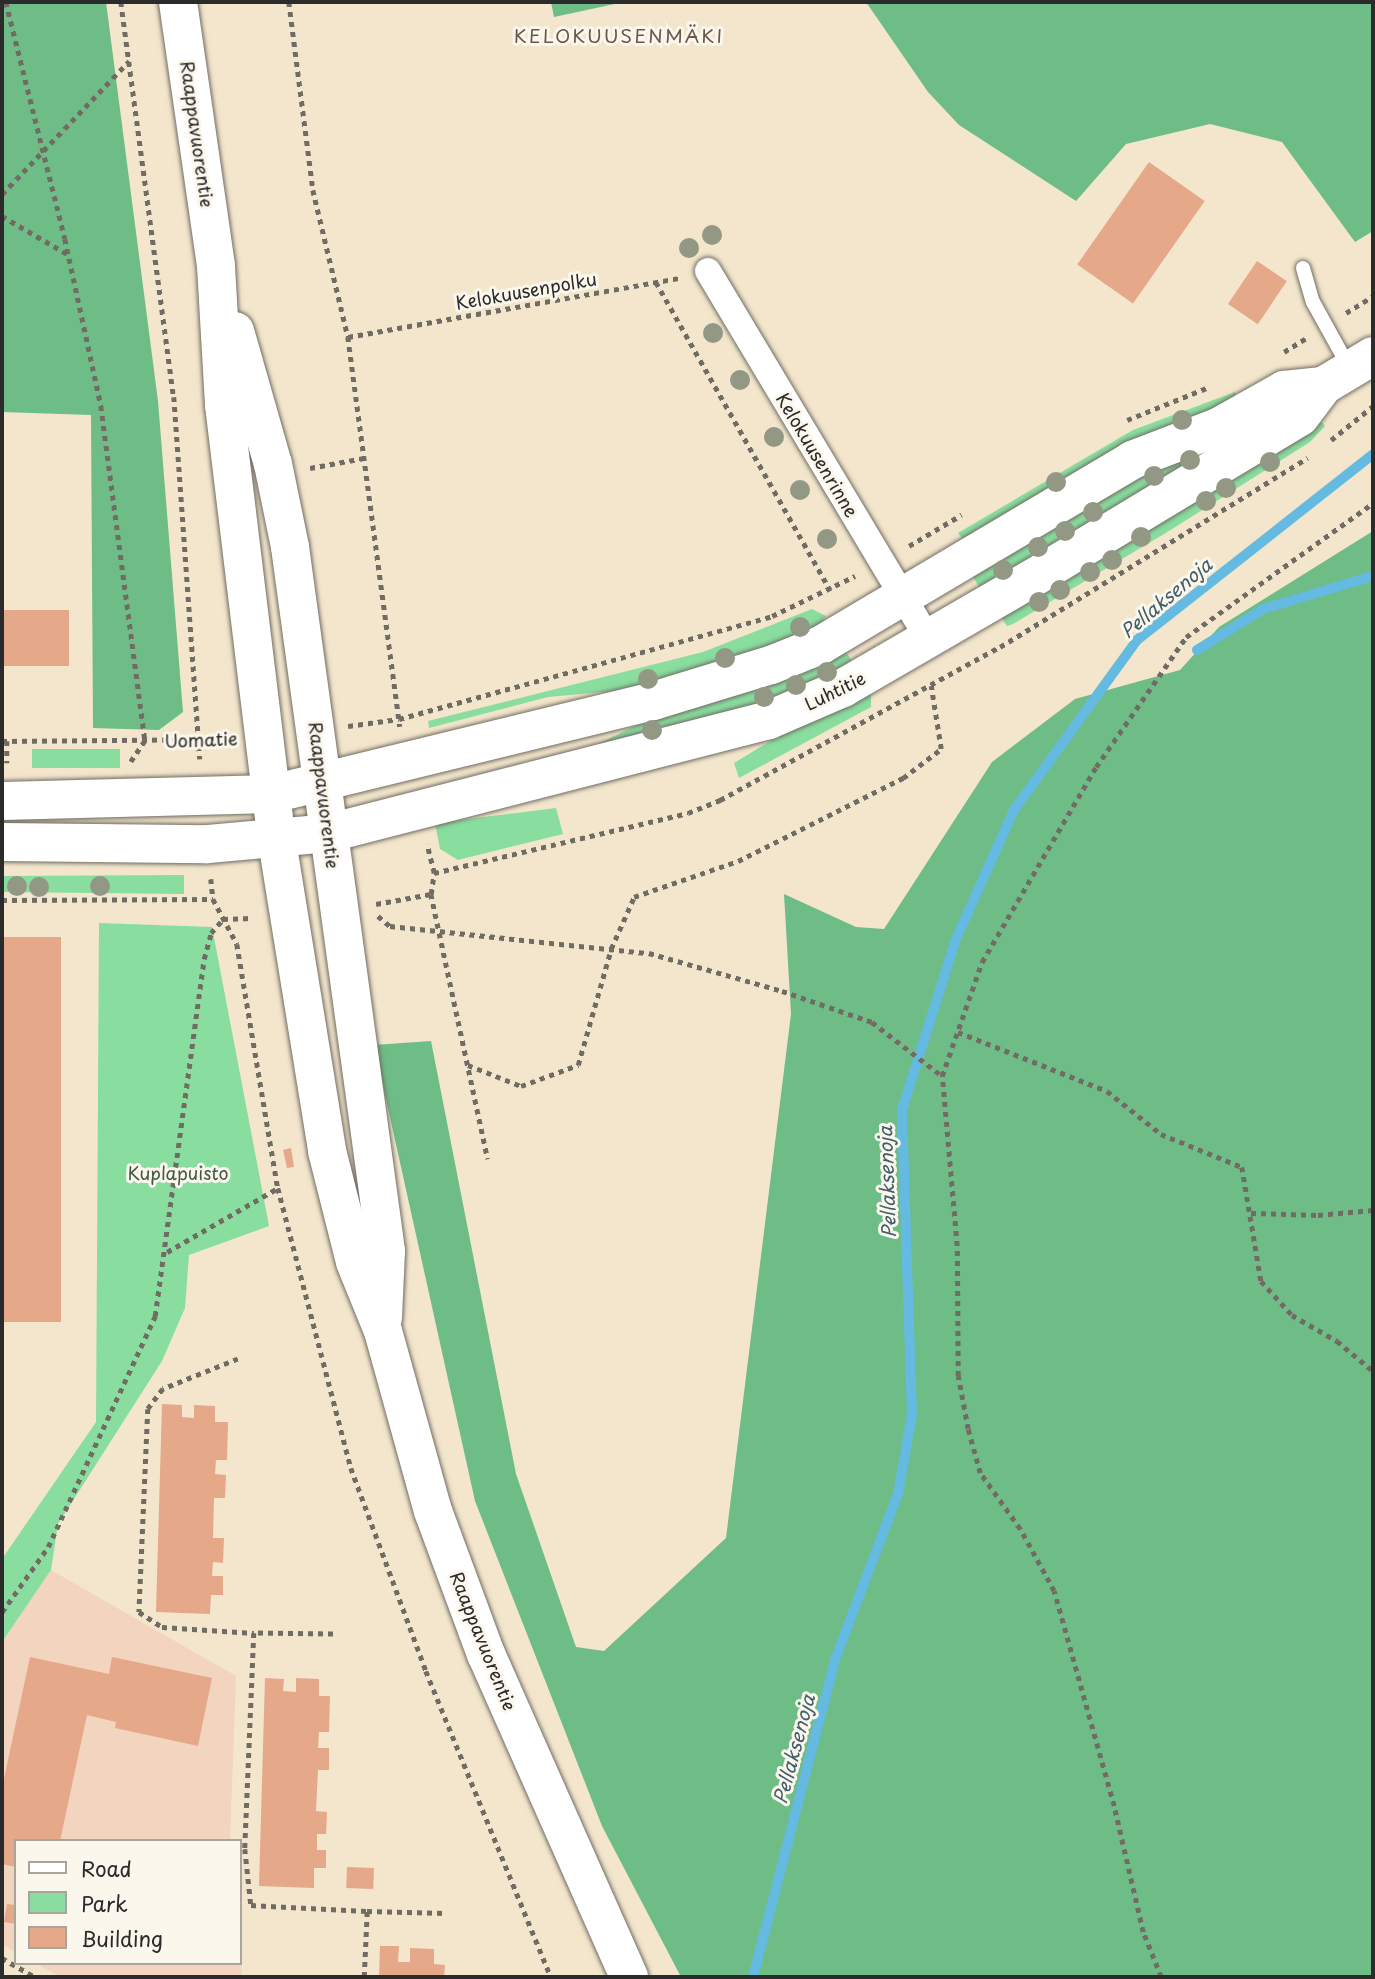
<!DOCTYPE html>
<html>
<head>
<meta charset="utf-8">
<style>
  body { margin:0 }
  #map { position:relative; width:1375px; height:1979px; overflow:hidden; background:#f3e6cc; font-family:"Playpen Sans",sans-serif }
  div>[style] { position:absolute }
  [style*='--x'] { left:calc(var(--x)*1px); top:calc(var(--y)*1px); width:calc(var(--w)*1px); rotate:calc(var(--a)*1deg) }
  .built>* { inset:0; background:#f3d4bf }
  .green>* { inset:0; background:#89dd9f; transform-origin:0 0 }
  .forest>* { inset:0; background:#6ebc86 }
  .stream>* { height:10px; margin:-5px; padding:0 5px; transform-origin:5px; border-radius:5px; background:#64bae0 }
  .building>* { inset:0; background:#e5a889; transform-origin:0 0 }
  .path>* { height:4.5px; margin-top:-2.25px; transform-origin:0; background:repeating-linear-gradient(90deg,#716c63 0 5px,transparent 0 10px) }
  .roads { filter:drop-shadow(0 0 2px #716c63) drop-shadow(0 0 2px #716c63) }
  .lane>* { height:14px; margin:-7px; padding:0 7px; transform-origin:7px; border-radius:7px; background:#fff }
  .street>* { height:26px; margin:-13px; padding:0 13px; transform-origin:13px; border-radius:13px; background:#fff }
  .secondary>* { height:38px; margin:-19px; padding:0 19px; transform-origin:19px; border-radius:19px; background:#fff }
  .trees>* { width:20px; height:20px; margin:-10px; border-radius:50%; background:#929883 }
  span { translate:-50% -50%; white-space:nowrap; text-align:center; line-height:1.15; -webkit-text-stroke:6px #fbf7ec; paint-order:stroke }
  .street-label { font-size:18px; color:#2b2b2b }
  .park-label { font-size:18px; color:#425848 }
  .neighbourhood-label { font-size:19px; color:#6c574c; letter-spacing:2px }
  .water-label { font-size:19px; color:#3f5d6a; font-style:italic }
  .frame { position:absolute; inset:0; border:4px solid #2b2b2b; pointer-events:none }
  .legend { position:absolute; left:14px; top:1839px; width:228px; height:126px; box-sizing:border-box; background:#fbf7ec; border:2px solid #a8a59f; margin:0; padding:9px 12px; list-style:none; font-size:21px; color:#2b2b2b }
  .legend li { display:flex; align-items:center; gap:14px; height:35px }
  .legend b { width:35px; border:2px solid #a8a59f }
</style>
</head>
<body>
<div id="map">
  <div class="built">
    <i style="clip-path:polygon(51px 1570px,236px 1676px,230px 1841px,16px 1841px,16px 1952px,2px 1945px,2px 1642px)"></i>
    <i style="clip-path:polygon(240px 1932px,242px 1977px,60px 1977px,35px 1963px,240px 1963px)"></i>
  </div>
  <div class="green">
    <i style="clip-path:polygon(1235px 392px,1238px 400px,968px 546px,958px 533px,1133px 430px)"></i>
    <i style="clip-path:polygon(1322px 422px,1325px 426px,1310px 442px,1169px 531px,1013px 624px,1007px 626px,1001px 617px)"></i>
    <i style="clip-path:polygon(1230px 443px,981px 590px,972px 575px,1132px 479px)"></i>
    <i style="clip-path:polygon(812px 609px,826px 616px,815px 633px,636px 689px,548px 697px,429px 728px,428px 721px,703px 652px)"></i>
    <i style="clip-path:polygon(845px 650px,856px 668px,779px 703px,594px 746px,649px 719px)"></i>
    <i style="clip-path:polygon(871px 690px,871px 707px,739px 778px,734px 763px,790px 729px)"></i>
    <i style="left:120px;top:749px;width:19px;height:88px;rotate:90deg"></i>
    <i style="clip-path:polygon(556px 808px,563px 834px,458px 860px,440px 849px,435px 823px)"></i>
    <i style="clip-path:polygon(184px 875px,184px 894px,2px 892px,2px 876px)"></i>
    <i style="clip-path:polygon(99px 923px,212px 927px,269px 1226px,189px 1255px,185px 1308px,162px 1361px,58px 1524px,51px 1570px,2px 1642px,2px 1559px,96px 1422px)"></i>
  </div>
  <div class="forest">
    <i style="clip-path:polygon(2px 2px,106px 2px,158px 401px,183px 712px,159px 730px,93px 728px,91px 415px,2px 412px)"></i>
    <i style="clip-path:polygon(551px 2px,624px 2px,554px 17px)"></i>
    <i style="clip-path:polygon(866px 2px,1373px 2px,1373px 231px,1355px 242px,1282px 142px,1210px 124px,1126px 144px,1076px 201px,959px 125px,928px 92px)"></i>
    <i style="clip-path:polygon(1373px 531px,1373px 1977px,681px 1977px,602px 1826px,475px 1501px,374px 1045px,431px 1041px,516px 1474px,576px 1647px,604px 1651px,726px 1538px,791px 1014px,784px 894px,856px 927px,884px 929px,992px 762px,1075px 699px,1180px 670px,1219px 627px)"></i>
  </div>
  <div class="stream">
    <i style="--x:1197;--y:650;--w:78;--a:-31.8"></i>
    <i style="--x:1263;--y:609;--w:115;--a:-16.7"></i>
    <i style="--x:753;--y:1977;--w:331;--a:-75.5"></i>
    <i style="--x:836;--y:1657;--w:174;--a:-69.2"></i>
    <i style="--x:898;--y:1494;--w:80;--a:-80"></i>
    <i style="--x:912;--y:1415;--w:305;--a:-91.9"></i>
    <i style="--x:902;--y:1110;--w:179;--a:-72.5"></i>
    <i style="--x:956;--y:939;--w:141;--a:-65.8"></i>
    <i style="--x:1014;--y:810;--w:210;--a:-54.1"></i>
    <i style="--x:1137;--y:640;--w:300;--a:-38.2"></i>
  </div>
  <div class="building">
    <i style="left:1149px;top:162px;width:68px;height:125px;rotate:35deg"></i>
    <i style="left:1257px;top:261px;width:36px;height:52px;rotate:34deg"></i>
    <i style="left:2px;top:610px;width:67px;height:56px"></i>
    <i style="left:2px;top:937px;width:59px;height:385px"></i>
    <i style="clip-path:polygon(291px 1148px,294px 1167px,287px 1168px,283px 1150px)"></i>
    <i style="clip-path:polygon(162px 1404px,182px 1405px,182px 1417px,194px 1418px,194px 1405px,215px 1406px,215px 1422px,228px 1422px,227px 1460px,216px 1460px,215px 1474px,226px 1475px,225px 1498px,214px 1498px,213px 1538px,224px 1538px,223px 1563px,213px 1562px,212px 1576px,223px 1576px,223px 1595px,211px 1595px,210px 1614px,156px 1612px)"></i>
    <i style="clip-path:polygon(30px 1657px,109px 1674px,112px 1657px,212px 1678px,198px 1746px,115px 1728px,116px 1722px,87px 1715px,60px 1841px,16px 1841px,16px 1867px,2px 1864px,2px 1788px)"></i>
    <i style="clip-path:polygon(265px 1678px,284px 1679px,283px 1691px,296px 1692px,296px 1678px,319px 1679px,319px 1696px,330px 1696px,329px 1732px,319px 1732px,318px 1748px,329px 1748px,329px 1770px,318px 1770px,316px 1811px,327px 1812px,326px 1834px,317px 1834px,317px 1850px,326px 1850px,326px 1868px,314px 1868px,314px 1888px,259px 1886px)"></i>
    <i style="left:347px;top:1867px;width:27px;height:21px;rotate:2deg"></i>
    <i style="clip-path:polygon(7px 1904px,16px 1905px,16px 1924px,4px 1922px)"></i>
    <i style="clip-path:polygon(380px 1946px,399px 1946px,398px 1962px,410px 1962px,410px 1948px,434px 1949px,434px 1964px,445px 1965px,444px 1977px,379px 1977px)"></i>
  </div>
  <div class="path">
    <i style="--x:6;--y:2;--w:244;--a:76"></i>
    <i style="--x:65;--y:239;--w:171;--a:77.8"></i>
    <i style="--x:101;--y:406;--w:338;--a:82.5"></i>
    <i style="--x:145;--y:741;--w:27;--a:124"></i>
    <i style="--x:121;--y:2;--w:399;--a:82.4"></i>
    <i style="--x:174;--y:397;--w:363;--a:85.9"></i>
    <i style="--x:289;--y:2;--w:190;--a:82.7"></i>
    <i style="--x:313;--y:190;--w:151;--a:76.6"></i>
    <i style="--x:348;--y:337;--w:393;--a:82.4"></i>
    <i style="--x:2;--y:194;--w:184;--a:-46.3"></i>
    <i style="--x:2;--y:216;--w:78;--a:30.2"></i>
    <i style="--x:656;--y:282;--w:354;--a:60.5"></i>
    <i style="--x:1346;--y:313;--w:32;--a:-32"></i>
    <i style="--x:348;--y:337;--w:337;--a:-10.1"></i>
    <i style="--x:1284;--y:352;--w:26;--a:-32"></i>
    <i style="--x:1127;--y:420;--w:88;--a:-21.9"></i>
    <i style="--x:1331;--y:440;--w:54;--a:-39"></i>
    <i style="--x:310;--y:468;--w:55;--a:-10.5"></i>
    <i style="--x:909;--y:546;--w:61;--a:-30.8"></i>
    <i style="--x:348;--y:726;--w:51;--a:-7.8"></i>
    <i style="--x:399;--y:719;--w:387;--a:-15.4"></i>
    <i style="--x:772;--y:616;--w:92;--a:-25.7"></i>
    <i style="--x:2;--y:741;--w:226;--a:-0.5"></i>
    <i style="--x:7;--y:741;--w:22;--a:90"></i>
    <i style="--x:434;--y:873;--w:261;--a:-13.3"></i>
    <i style="--x:688;--y:813;--w:35;--a:-22"></i>
    <i style="--x:720;--y:800;--w:319;--a:-28.7"></i>
    <i style="--x:1000;--y:647;--w:361;--a:-31.6"></i>
    <i style="--x:211;--y:879;--w:20;--a:84"></i>
    <i style="--x:213;--y:899;--w:51;--a:61.9"></i>
    <i style="--x:237;--y:944;--w:247;--a:80.5"></i>
    <i style="--x:278;--y:1188;--w:289;--a:75.4"></i>
    <i style="--x:351;--y:1468;--w:216;--a:69.7"></i>
    <i style="--x:426;--y:1671;--w:331;--a:67.8"></i>
    <i style="--x:431;--y:894;--w:271;--a:77.9"></i>
    <i style="--x:2;--y:900;--w:211;--a:-0.3"></i>
    <i style="--x:376;--y:904;--w:56;--a:-10.3"></i>
    <i style="--x:431;--y:894;--w:21;--a:-82"></i>
    <i style="--x:434;--y:873;--w:30;--a:-104"></i>
    <i style="--x:378;--y:916;--w:16;--a:40"></i>
    <i style="--x:390;--y:926;--w:260;--a:6"></i>
    <i style="--x:649;--y:953;--w:138;--a:15.9"></i>
    <i style="--x:782;--y:991;--w:95;--a:19"></i>
    <i style="--x:872;--y:1022;--w:88;--a:37.6"></i>
    <i style="--x:958;--y:1032;--w:160;--a:21.6"></i>
    <i style="--x:1107;--y:1091;--w:69;--a:38.5"></i>
    <i style="--x:1161;--y:1134;--w:87;--a:22.2"></i>
    <i style="--x:1242;--y:1167;--w:116;--a:80.5"></i>
    <i style="--x:1261;--y:1281;--w:46;--a:47.6"></i>
    <i style="--x:1292;--y:1315;--w:52;--a:30"></i>
    <i style="--x:1337;--y:1341;--w:47;--a:39.8"></i>
    <i style="--x:468;--y:1065;--w:57;--a:21.6"></i>
    <i style="--x:521;--y:1086;--w:61;--a:-20.2"></i>
    <i style="--x:578;--y:1065;--w:121;--a:-74.1"></i>
    <i style="--x:611;--y:949;--w:57;--a:-66.1"></i>
    <i style="--x:634;--y:897;--w:110;--a:-19.1"></i>
    <i style="--x:738;--y:861;--w:185;--a:-26.7"></i>
    <i style="--x:903;--y:778;--w:48;--a:-37.3"></i>
    <i style="--x:941;--y:749;--w:64;--a:-99"></i>
    <i style="--x:1251;--y:1213;--w:67;--a:1.7"></i>
    <i style="--x:1318;--y:1215;--w:55;--a:-5.2"></i>
    <i style="--x:167;--y:1252;--w:128;--a:-30"></i>
    <i style="--x:238;--y:1359;--w:81;--a:158.2"></i>
    <i style="--x:163;--y:1389;--w:25;--a:127"></i>
    <i style="--x:148;--y:1409;--w:203;--a:92.5"></i>
    <i style="--x:139;--y:1612;--w:27;--a:33"></i>
    <i style="--x:162;--y:1627;--w:92;--a:3.7"></i>
    <i style="--x:2;--y:1612;--w:80;--a:-54.7"></i>
    <i style="--x:48;--y:1547;--w:255;--a:-65.1"></i>
    <i style="--x:155;--y:1316;--w:360;--a:-82.2"></i>
    <i style="--x:204;--y:959;--w:27;--a:-75"></i>
    <i style="--x:211;--y:933;--w:18;--a:-49"></i>
    <i style="--x:223;--y:919;--w:29;--a:-2"></i>
    <i style="--x:333;--y:1634;--w:79;--a:-179.3"></i>
    <i style="--x:254;--y:1633;--w:216;--a:92.4"></i>
    <i style="--x:245;--y:1849;--w:56;--a:83.9"></i>
    <i style="--x:251;--y:1905;--w:116;--a:3"></i>
    <i style="--x:2;--y:1958;--w:38;--a:30"></i>
    <i style="--x:364;--y:1977;--w:66;--a:-87.4"></i>
    <i style="--x:367;--y:1911;--w:79;--a:1.5"></i>
    <i style="--x:1161;--y:1977;--w:48;--a:-111.8"></i>
    <i style="--x:1143;--y:1932;--w:129;--a:-103"></i>
    <i style="--x:1114;--y:1806;--w:223;--a:-105.6"></i>
    <i style="--x:1054;--y:1591;--w:71;--a:-118.7"></i>
    <i style="--x:1020;--y:1529;--w:69;--a:-125.5"></i>
    <i style="--x:980;--y:1473;--w:46;--a:-105.3"></i>
    <i style="--x:968;--y:1429;--w:54;--a:-100.7"></i>
    <i style="--x:958;--y:1376;--w:130;--a:-90.4"></i>
    <i style="--x:957;--y:1246;--w:171;--a:-95"></i>
    <i style="--x:942;--y:1076;--w:121;--a:-70.7"></i>
    <i style="--x:982;--y:962;--w:226;--a:-59.7"></i>
    <i style="--x:1096;--y:767;--w:158;--a:-55.3"></i>
    <i style="--x:1186;--y:637;--w:230;--a:-35.6"></i>
  </div>
  <div class="roads">
    <div class="lane">
      <i style="--x:1303;--y:268;--w:35;--a:74"></i>
      <i style="--x:1313;--y:302;--w:77;--a:61.1"></i>
    </div>
    <div class="street">
      <i style="--x:708;--y:271;--w:428;--a:59.1"></i>
    </div>
    <div class="secondary">
      <i style="--x:178;--y:2;--w:267;--a:81.8"></i>
      <i style="--x:216;--y:266;--w:139;--a:86.7"></i>
      <i style="--x:224;--y:405;--w:439;--a:83.1"></i>
      <i style="--x:277;--y:841;--w:314;--a:80.8"></i>
      <i style="--x:327;--y:1151;--w:114;--a:75.8"></i>
      <i style="--x:355;--y:1262;--w:74;--a:67.9"></i>
      <i style="--x:383;--y:1331;--w:187;--a:74.5"></i>
      <i style="--x:433;--y:1511;--w:153;--a:69.7"></i>
      <i style="--x:486;--y:1654;--w:353;--a:66.1"></i>
      <i style="--x:235;--y:331;--w:138;--a:74.1"></i>
      <i style="--x:273;--y:464;--w:85;--a:78.4"></i>
      <i style="--x:290;--y:547;--w:711;--a:82.23"></i>
      <i style="--x:386;--y:1251;--w:67;--a:92.6"></i>
      <i style="--x:2;--y:801;--w:270;--a:-1.5"></i>
      <i style="--x:272;--y:794;--w:392;--a:-13.7"></i>
      <i style="--x:653;--y:701;--w:123;--a:-17"></i>
      <i style="--x:771;--y:665;--w:54;--a:-21.8"></i>
      <i style="--x:821;--y:645;--w:362;--a:-30.7"></i>
      <i style="--x:1132;--y:460;--w:92;--a:-21"></i>
      <i style="--x:1218;--y:427;--w:76;--a:-29.3"></i>
      <i style="--x:1284;--y:390;--w:39;--a:-6"></i>
      <i style="--x:2;--y:842;--w:206;--a:0.6"></i>
      <i style="--x:208;--y:844;--w:121;--a:-5.2"></i>
      <i style="--x:329;--y:833;--w:454;--a:-14.4"></i>
      <i style="--x:769;--y:720;--w:81;--a:-23.4"></i>
      <i style="--x:843;--y:688;--w:231;--a:-30.1"></i>
      <i style="--x:1043;--y:572;--w:300;--a:-31.1"></i>
      <i style="--x:1300;--y:417;--w:39;--a:-53"></i>
      <i style="--x:1323;--y:386;--w:58;--a:-31"></i>
    </div>
  </div>
  <div class="trees">
    <i style="left:712px;top:235px"></i>
    <i style="left:689px;top:248px"></i>
    <i style="left:713px;top:333px"></i>
    <i style="left:740px;top:380px"></i>
    <i style="left:1182px;top:420px"></i>
    <i style="left:774px;top:437px"></i>
    <i style="left:1190px;top:460px"></i>
    <i style="left:1270px;top:462px"></i>
    <i style="left:1154px;top:476px"></i>
    <i style="left:1056px;top:482px"></i>
    <i style="left:1226px;top:488px"></i>
    <i style="left:800px;top:490px"></i>
    <i style="left:1206px;top:501px"></i>
    <i style="left:1093px;top:512px"></i>
    <i style="left:1065px;top:531px"></i>
    <i style="left:1141px;top:537px"></i>
    <i style="left:827px;top:539px"></i>
    <i style="left:1038px;top:547px"></i>
    <i style="left:1112px;top:560px"></i>
    <i style="left:1003px;top:570px"></i>
    <i style="left:1090px;top:572px"></i>
    <i style="left:1060px;top:590px"></i>
    <i style="left:1039px;top:602px"></i>
    <i style="left:800px;top:627px"></i>
    <i style="left:725px;top:658px"></i>
    <i style="left:827px;top:672px"></i>
    <i style="left:648px;top:679px"></i>
    <i style="left:796px;top:685px"></i>
    <i style="left:764px;top:697px"></i>
    <i style="left:652px;top:730px"></i>
    <i style="left:17px;top:886px"></i>
    <i style="left:100px;top:886px"></i>
    <i style="left:39px;top:887px"></i>
  </div>
  <div class="street-label">
    <span style="left:197px;top:134px;rotate:82deg">Raappavuorentie</span>
    <span style="left:526px;top:291px;rotate:-10deg">Kelokuusenpolku</span>
    <span style="left:817px;top:455px;rotate:59deg">Kelokuusenrinne</span>
    <span style="left:835px;top:691px;rotate:-26deg">Luhtitie</span>
    <span style="left:201px;top:740px;rotate:-2deg">Uomatie</span>
    <span style="left:324px;top:795px;rotate:83deg">Raappavuorentie</span>
    <span style="left:483px;top:1641px;rotate:68deg">Raappavuorentie</span>
  </div>
  <div class="park-label">
    <span style="left:178px;top:1173px">Kuplapuisto</span>
  </div>
  <div class="neighbourhood-label">
    <span style="left:619px;top:36px">KELOKUUSENMÄKI</span>
  </div>
  <div class="water-label">
    <span style="left:1166px;top:598px;rotate:-40deg">Pellaksenoja</span>
    <span style="left:887px;top:1182px;rotate:-92deg">Pellaksenoja</span>
    <span style="left:794px;top:1749px;rotate:-75deg">Pellaksenoja</span>
  </div>
  <div class="frame"></div>
  <ul class="legend">
  <li><b style="height:9px;background:#fff"></b>Road</li>
  <li><b style="height:19px;background:#89dd9f"></b>Park</li>
  <li><b style="height:19px;background:#e5a889"></b>Building</li>
  </ul>
</div>
</body>
</html>
